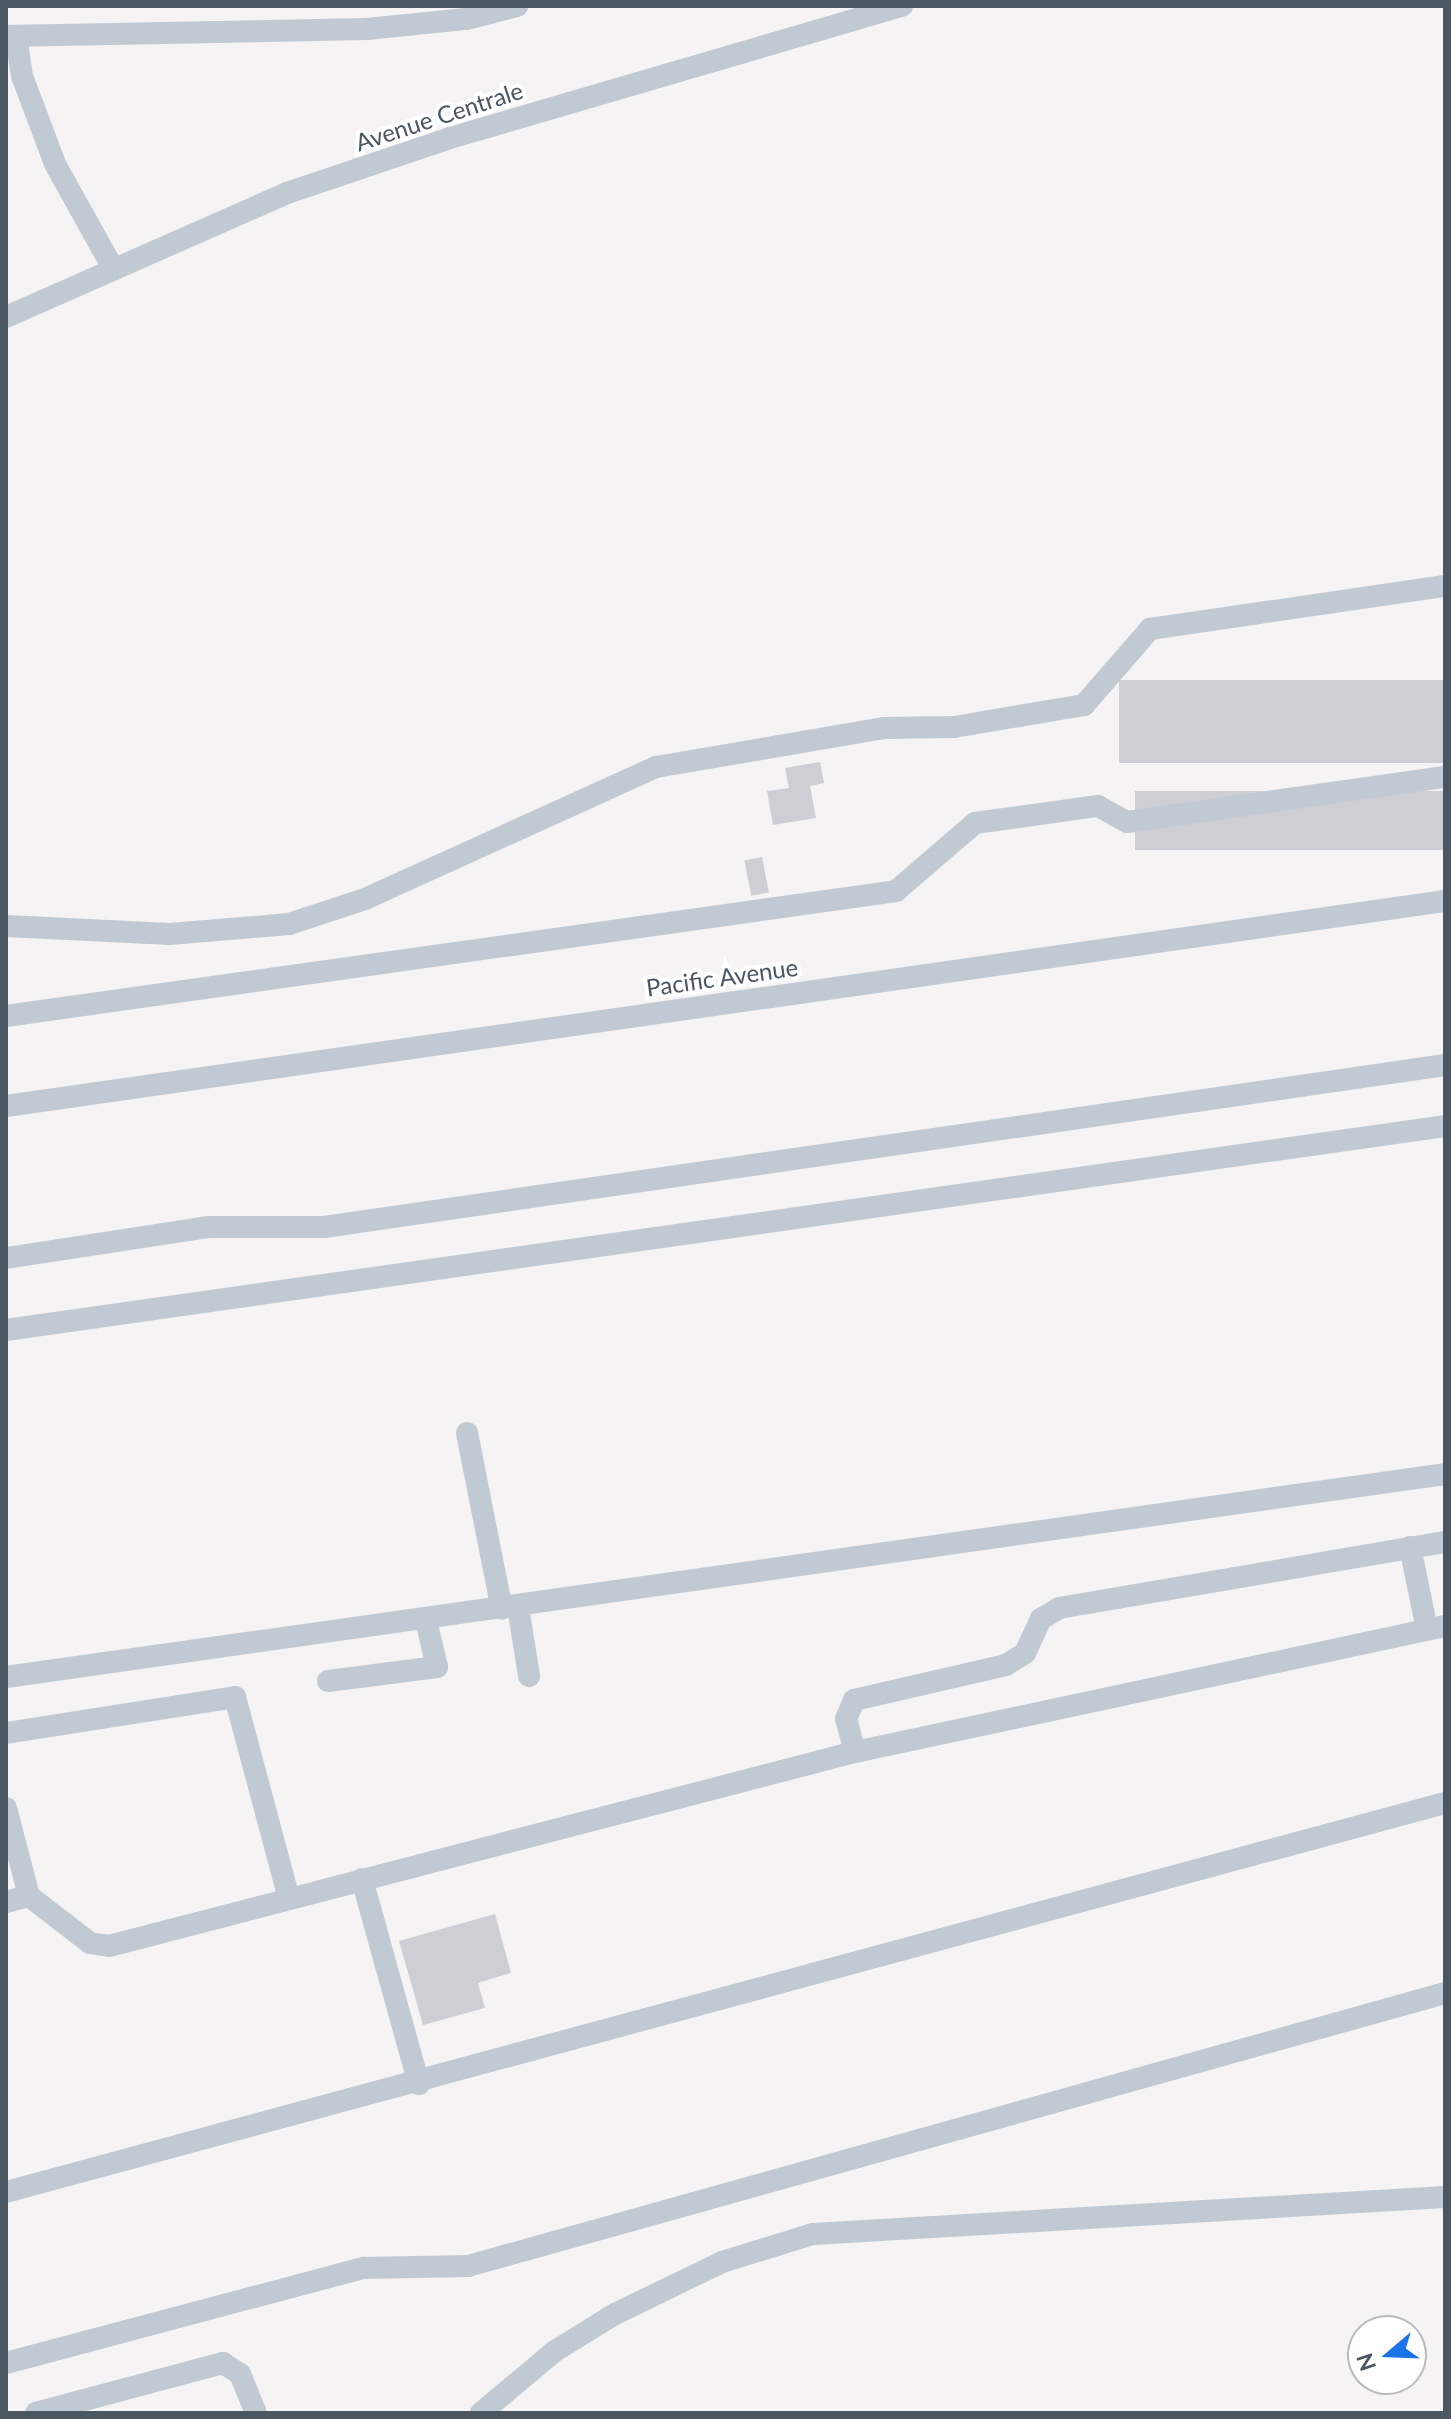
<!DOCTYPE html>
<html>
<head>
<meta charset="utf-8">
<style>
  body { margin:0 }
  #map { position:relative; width:1451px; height:2419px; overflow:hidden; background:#f5f3f3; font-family:Lato,sans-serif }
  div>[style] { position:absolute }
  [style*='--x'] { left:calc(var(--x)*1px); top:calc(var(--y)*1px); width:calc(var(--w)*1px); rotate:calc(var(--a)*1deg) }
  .building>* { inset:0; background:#cdcfd5; transform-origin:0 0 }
  .minor>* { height:22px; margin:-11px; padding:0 11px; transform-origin:11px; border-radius:11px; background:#c1cad2 }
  span { translate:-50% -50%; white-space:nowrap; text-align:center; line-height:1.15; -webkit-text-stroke:8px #fff; paint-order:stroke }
  .street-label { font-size:24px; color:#4a5661 }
  .frame { position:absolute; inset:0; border:8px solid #4a5661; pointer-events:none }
  .north { position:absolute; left:1347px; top:2315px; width:80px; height:80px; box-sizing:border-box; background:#fff; border:2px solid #b7bbc0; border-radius:50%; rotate:251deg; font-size:22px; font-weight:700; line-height:32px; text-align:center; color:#4a5661 }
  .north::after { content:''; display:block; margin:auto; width:28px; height:36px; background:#1a73e8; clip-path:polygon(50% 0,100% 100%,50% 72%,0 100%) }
</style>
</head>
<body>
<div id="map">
  <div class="building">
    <i style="left:1445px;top:680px;width:83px;height:326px;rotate:90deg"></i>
    <i style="clip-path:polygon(820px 762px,824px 783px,810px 786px,816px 818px,773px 825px,767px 791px,789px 788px,785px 768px)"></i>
    <i style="left:1445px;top:791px;width:59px;height:310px;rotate:90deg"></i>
    <i style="left:762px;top:857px;width:36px;height:18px;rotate:79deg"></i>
    <i style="clip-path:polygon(495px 1914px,511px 1973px,478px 1983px,485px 2008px,423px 2025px,399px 1941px)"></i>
  </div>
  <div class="minor">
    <i style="--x:6;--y:36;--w:361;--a:-1.1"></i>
    <i style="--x:367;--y:29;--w:100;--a:-5.8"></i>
    <i style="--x:466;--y:19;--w:53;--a:-14.3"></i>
    <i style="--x:16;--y:36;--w:40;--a:81.5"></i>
    <i style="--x:22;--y:76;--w:94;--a:69.4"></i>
    <i style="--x:55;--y:164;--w:121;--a:60.9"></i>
    <i style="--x:6;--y:317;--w:307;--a:-23.8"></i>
    <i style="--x:287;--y:193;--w:172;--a:-18.6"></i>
    <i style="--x:450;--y:138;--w:471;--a:-16.3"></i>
    <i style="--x:6;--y:926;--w:164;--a:2.8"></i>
    <i style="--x:170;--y:934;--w:119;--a:-4.8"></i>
    <i style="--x:289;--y:924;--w:80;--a:-18.2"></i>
    <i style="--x:365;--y:899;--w:320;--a:-24.4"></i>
    <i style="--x:656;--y:767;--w:232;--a:-9.7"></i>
    <i style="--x:885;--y:728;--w:69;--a:-0.8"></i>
    <i style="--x:954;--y:727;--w:132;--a:-9.6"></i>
    <i style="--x:1084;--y:705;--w:101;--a:-49"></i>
    <i style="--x:1150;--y:629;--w:298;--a:-8.3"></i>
    <i style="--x:6;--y:1016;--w:899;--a:-7.99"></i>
    <i style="--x:896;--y:891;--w:104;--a:-40.7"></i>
    <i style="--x:975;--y:823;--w:124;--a:-7.9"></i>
    <i style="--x:1098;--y:806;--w:33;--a:29"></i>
    <i style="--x:1127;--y:822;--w:321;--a:-8.1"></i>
    <i style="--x:6;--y:1106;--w:1454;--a:-8.11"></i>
    <i style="--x:6;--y:1258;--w:204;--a:-8.7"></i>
    <i style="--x:208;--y:1227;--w:116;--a:0"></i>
    <i style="--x:324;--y:1227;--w:1133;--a:-8.22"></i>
    <i style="--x:6;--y:1330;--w:1453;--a:-8.07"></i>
    <i style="--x:467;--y:1433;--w:179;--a:78.8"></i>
    <i style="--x:1410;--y:1547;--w:84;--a:78.3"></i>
    <i style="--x:518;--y:1607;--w:70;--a:80.9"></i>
    <i style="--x:6;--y:1677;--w:1453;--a:-8.03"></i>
    <i style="--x:328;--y:1681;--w:110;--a:-7.3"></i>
    <i style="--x:437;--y:1667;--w:48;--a:-103.2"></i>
    <i style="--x:6;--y:1733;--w:232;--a:-8.9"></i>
    <i style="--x:235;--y:1697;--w:209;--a:75"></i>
    <i style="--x:855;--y:1752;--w:34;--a:-105"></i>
    <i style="--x:846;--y:1719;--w:21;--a:-67"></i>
    <i style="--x:854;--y:1700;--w:156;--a:-13"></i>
    <i style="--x:1006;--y:1665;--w:22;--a:-32"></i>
    <i style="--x:1025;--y:1653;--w:38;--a:-65"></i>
    <i style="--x:1041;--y:1619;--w:21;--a:-31"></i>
    <i style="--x:1059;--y:1608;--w:392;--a:-9.7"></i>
    <i style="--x:6;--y:1808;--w:91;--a:75.4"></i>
    <i style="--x:29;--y:1896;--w:77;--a:37.6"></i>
    <i style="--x:90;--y:1943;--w:19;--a:9"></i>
    <i style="--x:109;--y:1946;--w:771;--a:-14.58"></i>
    <i style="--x:855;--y:1752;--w:603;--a:-12.05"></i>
    <i style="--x:362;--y:1879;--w:213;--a:74.5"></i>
    <i style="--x:6;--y:1902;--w:24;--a:-15"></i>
    <i style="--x:6;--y:2192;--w:1491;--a:-15.13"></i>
    <i style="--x:6;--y:2363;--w:370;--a:-14.9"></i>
    <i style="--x:364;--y:2268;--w:104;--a:-1.1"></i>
    <i style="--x:468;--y:2266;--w:1014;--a:-15.61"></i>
    <i style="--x:36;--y:2413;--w:194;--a:-15"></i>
    <i style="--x:223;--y:2363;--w:20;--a:33"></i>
    <i style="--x:240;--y:2374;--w:42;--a:67.7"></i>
    <i style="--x:481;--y:2413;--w:97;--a:-40"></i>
    <i style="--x:555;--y:2351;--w:70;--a:-31.7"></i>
    <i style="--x:615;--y:2314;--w:119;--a:-25.9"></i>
    <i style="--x:722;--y:2262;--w:95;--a:-17.1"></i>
    <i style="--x:813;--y:2234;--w:633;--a:-3.35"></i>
  </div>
  <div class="street-label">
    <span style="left:439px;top:116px;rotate:-18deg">Avenue Centrale</span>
    <span style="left:722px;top:977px;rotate:-8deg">Pacific Avenue</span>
  </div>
  <div class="frame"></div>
  <div class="north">N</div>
</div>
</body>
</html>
